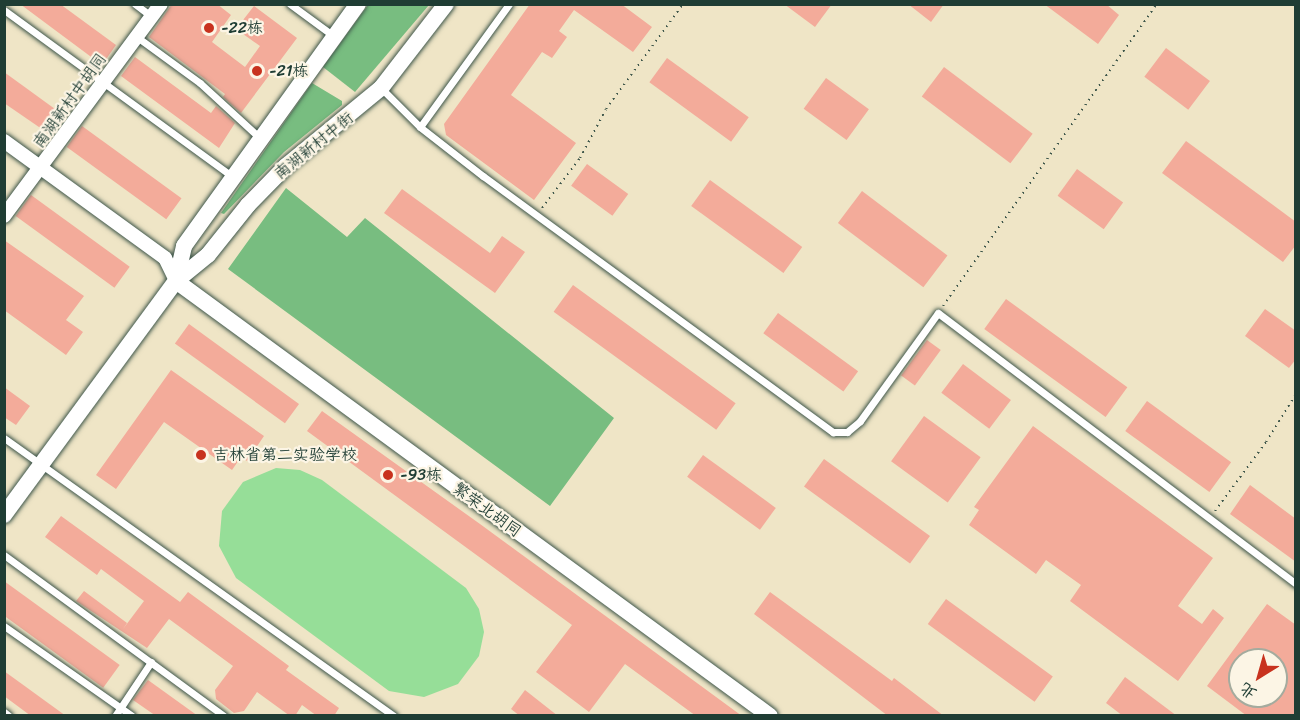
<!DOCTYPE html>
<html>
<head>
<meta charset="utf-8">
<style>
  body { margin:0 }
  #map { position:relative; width:1300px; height:720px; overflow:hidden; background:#efe5c6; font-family:Sriracha,"LXGW WenKai TC",sans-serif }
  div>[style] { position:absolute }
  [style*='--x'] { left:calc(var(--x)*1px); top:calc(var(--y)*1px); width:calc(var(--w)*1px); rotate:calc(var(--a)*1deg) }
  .green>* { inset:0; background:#96de98 }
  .forest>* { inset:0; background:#78bd80 }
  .building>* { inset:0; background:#f3ab9a; transform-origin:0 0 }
  .path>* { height:2px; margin-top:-1px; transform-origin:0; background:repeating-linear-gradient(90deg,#3e564a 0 1.5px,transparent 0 6px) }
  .roads { filter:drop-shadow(0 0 2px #3e564a) drop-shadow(0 0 2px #3e564a) }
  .service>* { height:7px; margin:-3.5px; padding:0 3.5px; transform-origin:3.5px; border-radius:3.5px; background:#fff }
  .minor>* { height:14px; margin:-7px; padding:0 7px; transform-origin:7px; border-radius:7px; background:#fff }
  .tertiary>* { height:16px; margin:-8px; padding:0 8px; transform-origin:8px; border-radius:8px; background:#fff }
  .dots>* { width:16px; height:16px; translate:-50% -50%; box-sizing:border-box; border:3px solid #fcf5e5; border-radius:50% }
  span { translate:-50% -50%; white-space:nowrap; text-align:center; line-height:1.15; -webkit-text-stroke:4.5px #fcf5e5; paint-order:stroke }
  .poi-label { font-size:16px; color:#1f3d34 }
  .left { translate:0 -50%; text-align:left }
  .street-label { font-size:16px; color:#1f3d34 }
  .frame { position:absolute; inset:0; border:6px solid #1f3d34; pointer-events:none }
  .north { position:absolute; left:1228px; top:648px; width:60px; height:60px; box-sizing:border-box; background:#fcf5e5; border:2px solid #a4ab9e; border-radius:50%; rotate:217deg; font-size:16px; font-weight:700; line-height:24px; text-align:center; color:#1f3d34 }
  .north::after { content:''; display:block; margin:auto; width:21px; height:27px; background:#c8321e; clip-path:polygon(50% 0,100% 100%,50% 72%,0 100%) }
</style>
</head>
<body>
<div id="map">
  <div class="green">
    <i style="clip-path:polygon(276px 468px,300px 470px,322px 480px,466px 588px,479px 609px,484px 632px,479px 656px,458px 684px,424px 697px,389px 691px,236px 578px,219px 546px,222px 511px,243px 482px)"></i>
  </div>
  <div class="forest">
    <i style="clip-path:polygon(368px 5px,429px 5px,355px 92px,323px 67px)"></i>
    <i style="clip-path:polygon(312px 83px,342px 101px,342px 105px,284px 152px,224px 214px,221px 213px)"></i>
    <i style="clip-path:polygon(286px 188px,347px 237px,365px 218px,614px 418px,550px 506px,228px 269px)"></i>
  </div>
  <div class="building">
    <i style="clip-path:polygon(20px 4px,60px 4px,116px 45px,102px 65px)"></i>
    <i style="clip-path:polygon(172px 4px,217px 4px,231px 15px,212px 42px,245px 67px,260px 46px,236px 29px,254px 6px,297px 38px,241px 113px,223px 97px,225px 94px,149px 37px)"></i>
    <i style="clip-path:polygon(530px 4px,621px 4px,652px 27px,633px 52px,574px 10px,559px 31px,567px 37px,552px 58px,542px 52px,511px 95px,576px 143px,534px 200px,446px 135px,444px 124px)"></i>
    <i style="clip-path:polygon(784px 4px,832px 4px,815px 27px)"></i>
    <i style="clip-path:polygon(908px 4px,944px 4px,931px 22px)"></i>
    <i style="clip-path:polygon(1044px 4px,1106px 4px,1119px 15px,1098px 44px)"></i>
    <i style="left:1166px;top:48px;width:55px;height:36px;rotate:37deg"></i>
    <i style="clip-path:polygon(135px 57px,211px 113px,216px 106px,235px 123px,219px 148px,121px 76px)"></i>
    <i style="left:667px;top:58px;width:101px;height:30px;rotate:36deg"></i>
    <i style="left:944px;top:67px;width:111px;height:37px;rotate:37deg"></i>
    <i style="clip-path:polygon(4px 72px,66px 117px,52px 136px,4px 103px)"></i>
    <i style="left:826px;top:78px;width:53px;height:38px;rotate:36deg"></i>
    <i style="left:82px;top:126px;width:123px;height:26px;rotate:36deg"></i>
    <i style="clip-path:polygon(1186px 141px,1296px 222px,1296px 245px,1283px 262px,1162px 173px)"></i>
    <i style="left:587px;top:164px;width:51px;height:27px;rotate:36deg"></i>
    <i style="left:1077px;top:169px;width:57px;height:33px;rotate:36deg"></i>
    <i style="left:710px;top:180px;width:114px;height:32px;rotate:36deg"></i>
    <i style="clip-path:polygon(402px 189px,490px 253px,502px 236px,525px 252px,495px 293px,384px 213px)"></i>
    <i style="left:862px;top:191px;width:107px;height:40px;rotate:37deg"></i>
    <i style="left:31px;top:195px;width:122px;height:26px;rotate:36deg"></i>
    <i style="clip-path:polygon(4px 240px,84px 296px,66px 320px,83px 332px,66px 355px,4px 310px)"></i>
    <i style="left:573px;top:285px;width:201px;height:33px;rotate:36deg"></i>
    <i style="left:1006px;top:299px;width:150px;height:37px;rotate:36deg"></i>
    <i style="clip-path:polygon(1265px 309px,1296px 331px,1296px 359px,1289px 368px,1245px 336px)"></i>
    <i style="left:778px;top:313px;width:99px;height:25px;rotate:36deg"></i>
    <i style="left:189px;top:324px;width:136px;height:24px;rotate:36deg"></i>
    <i style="left:927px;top:340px;width:17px;height:44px;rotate:36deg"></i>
    <i style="left:963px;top:364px;width:60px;height:36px;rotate:37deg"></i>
    <i style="clip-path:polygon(171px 370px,264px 436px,247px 461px,241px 457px,232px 470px,164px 422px,116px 489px,96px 475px)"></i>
    <i style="clip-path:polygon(4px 387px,30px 406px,16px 425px,4px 417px)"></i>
    <i style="left:1147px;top:401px;width:104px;height:37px;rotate:36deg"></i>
    <i style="clip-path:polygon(322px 411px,480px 524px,742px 716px,696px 716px,625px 664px,589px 712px,536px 672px,572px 625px,307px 431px)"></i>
    <i style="left:924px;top:416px;width:70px;height:56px;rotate:36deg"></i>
    <i style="clip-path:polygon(1033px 426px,1213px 558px,1178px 606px,1202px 624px,1213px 609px,1224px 618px,1178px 681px,1070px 601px,1081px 585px,1046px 560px,1036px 574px,969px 525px,979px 510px,974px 507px)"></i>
    <i style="left:703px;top:455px;width:90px;height:27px;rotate:36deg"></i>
    <i style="left:824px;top:459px;width:131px;height:34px;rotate:36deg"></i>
    <i style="clip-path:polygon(1250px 485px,1296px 519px,1296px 562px,1230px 514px)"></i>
    <i style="clip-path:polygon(61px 516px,180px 602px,188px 592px,289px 666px,286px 670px,339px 708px,334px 716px,317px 716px,302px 705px,295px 716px,290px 716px,257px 692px,244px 711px,234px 713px,216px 699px,215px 690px,233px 666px,169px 619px,147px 648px,76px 601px,84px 591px,127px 623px,123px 629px,144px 601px,101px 569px,97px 575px,45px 537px)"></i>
    <i style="left:4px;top:581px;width:143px;height:28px;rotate:36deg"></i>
    <i style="clip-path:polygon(770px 592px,892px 681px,894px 678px,944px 716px,888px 716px,754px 614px)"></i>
    <i style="left:946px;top:599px;width:132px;height:31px;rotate:36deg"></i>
    <i style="clip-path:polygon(evenodd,1267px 604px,1296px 625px,1296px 716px,1247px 716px,1207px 686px,1267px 604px,1240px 660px,1276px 660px,1276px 696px,1240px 696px,1240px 660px)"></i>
    <i style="clip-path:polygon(4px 671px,66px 716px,31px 716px,4px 696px)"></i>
    <i style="clip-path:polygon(1125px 677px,1177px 716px,1123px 716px,1106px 703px)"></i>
    <i style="clip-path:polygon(148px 680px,198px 716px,156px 716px,133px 700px)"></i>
    <i style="clip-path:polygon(525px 690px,558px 716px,520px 716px,511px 709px)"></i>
  </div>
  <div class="path">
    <i style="--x:542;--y:208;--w:63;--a:-52.8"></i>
    <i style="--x:580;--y:158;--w:55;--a:-62"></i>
    <i style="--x:606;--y:109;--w:130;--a:-53.7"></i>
    <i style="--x:943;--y:306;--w:370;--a:-54.7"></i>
    <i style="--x:1215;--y:511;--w:86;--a:-53.5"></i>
    <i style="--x:1266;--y:442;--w:57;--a:-58"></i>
  </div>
  <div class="roads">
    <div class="service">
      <i style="--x:135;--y:4;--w:21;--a:37"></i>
      <i style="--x:290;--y:4;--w:56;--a:36.3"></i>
      <i style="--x:4;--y:10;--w:283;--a:36.1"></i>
      <i style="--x:137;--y:37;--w:78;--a:36.1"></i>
      <i style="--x:200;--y:83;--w:83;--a:42.6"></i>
      <i style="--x:381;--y:88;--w:55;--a:45"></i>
      <i style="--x:420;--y:127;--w:80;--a:37.9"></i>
      <i style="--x:483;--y:176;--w:434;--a:36.2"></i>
      <i style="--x:833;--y:432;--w:14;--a:0"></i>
      <i style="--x:847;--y:432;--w:17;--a:-40"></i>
      <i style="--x:860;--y:421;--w:133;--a:-54.2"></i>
      <i style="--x:938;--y:313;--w:449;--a:37.1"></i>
      <i style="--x:420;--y:127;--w:152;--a:-54.1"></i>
      <i style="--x:4;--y:438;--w:479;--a:35.5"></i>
      <i style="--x:4;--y:555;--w:273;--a:36.2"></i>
      <i style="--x:4;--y:626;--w:156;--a:35.1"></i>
      <i style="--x:4;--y:712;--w:6;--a:39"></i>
      <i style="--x:115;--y:716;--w:65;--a:-56.3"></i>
    </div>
    <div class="minor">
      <i style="--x:4;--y:141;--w:199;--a:36"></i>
      <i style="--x:165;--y:258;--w:25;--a:64"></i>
      <i style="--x:4;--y:216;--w:264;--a:-53.5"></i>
    </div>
    <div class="tertiary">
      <i style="--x:176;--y:281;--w:736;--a:36.22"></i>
      <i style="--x:176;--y:281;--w:36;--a:-77"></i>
      <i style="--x:184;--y:246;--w:298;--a:-54.3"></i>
      <i style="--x:4;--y:515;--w:290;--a:-53.7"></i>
      <i style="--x:176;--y:281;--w:41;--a:-39.1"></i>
      <i style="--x:208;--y:255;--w:64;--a:-51.3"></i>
      <i style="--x:248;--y:205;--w:54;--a:-45.7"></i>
      <i style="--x:286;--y:166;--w:123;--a:-39.4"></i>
      <i style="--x:381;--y:88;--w:106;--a:-52.3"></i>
    </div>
  </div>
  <div class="dots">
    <i style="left:209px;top:28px;background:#c8321e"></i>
    <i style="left:257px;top:71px;background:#c8321e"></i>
    <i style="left:201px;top:455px;background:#c8321e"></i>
    <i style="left:388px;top:475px;background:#c8321e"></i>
  </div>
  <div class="poi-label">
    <span class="left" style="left:221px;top:28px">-22栋</span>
    <span class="left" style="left:269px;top:71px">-21栋</span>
    <span class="left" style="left:213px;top:455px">吉林省第二实验学校</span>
    <span class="left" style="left:400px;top:475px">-93栋</span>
  </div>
  <div class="street-label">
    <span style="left:70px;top:101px;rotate:-54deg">南湖新村中胡同</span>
    <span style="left:314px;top:146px;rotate:-39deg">南湖新村中街</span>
    <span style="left:487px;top:510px;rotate:36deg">繁荣北胡同</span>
  </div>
  <div class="frame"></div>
  <div class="north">北</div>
</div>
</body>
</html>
